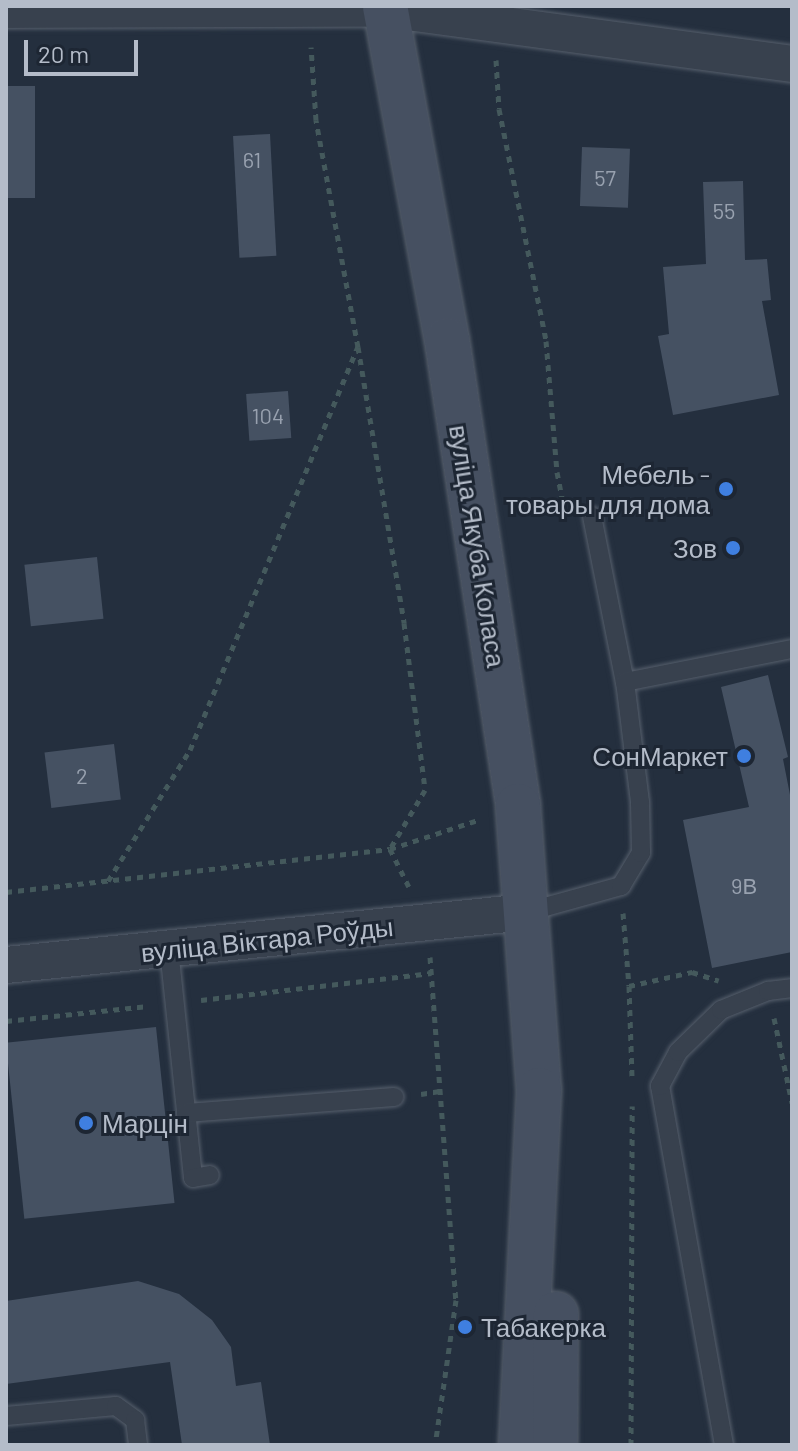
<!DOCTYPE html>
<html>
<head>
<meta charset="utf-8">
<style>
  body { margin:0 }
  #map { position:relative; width:798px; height:1451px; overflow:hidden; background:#242f3e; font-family:Barlow,sans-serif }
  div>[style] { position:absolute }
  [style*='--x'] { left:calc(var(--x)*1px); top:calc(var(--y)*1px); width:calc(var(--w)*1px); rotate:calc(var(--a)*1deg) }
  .building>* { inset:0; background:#455162; transform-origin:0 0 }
  .path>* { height:5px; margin-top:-2.5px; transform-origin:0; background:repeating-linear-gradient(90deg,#44595c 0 6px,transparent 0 12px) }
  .roads { filter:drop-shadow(0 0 2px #565f6c) drop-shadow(0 0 2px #565f6c) }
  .lane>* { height:18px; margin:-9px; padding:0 9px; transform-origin:9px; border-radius:9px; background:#38414e }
  .street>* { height:36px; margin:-18px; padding:0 18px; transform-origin:18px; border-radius:18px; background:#38414e }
  .secondary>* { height:44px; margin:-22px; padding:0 22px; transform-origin:22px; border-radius:22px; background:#465061 }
  .dots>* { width:22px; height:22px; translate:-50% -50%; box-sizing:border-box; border:4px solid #1d2633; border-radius:50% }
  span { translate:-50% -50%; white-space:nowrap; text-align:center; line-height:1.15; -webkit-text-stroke:6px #1d2633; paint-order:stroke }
  .number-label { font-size:22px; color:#98a1af }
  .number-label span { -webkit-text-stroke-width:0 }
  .poi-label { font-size:26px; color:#b4bcc9 }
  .right { translate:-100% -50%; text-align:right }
  .left { translate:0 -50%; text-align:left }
  .street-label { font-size:26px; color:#b4bcc9 }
  .frame { position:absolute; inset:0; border:8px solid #b4bcc9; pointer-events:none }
  .scale { position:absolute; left:24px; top:40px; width:114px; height:36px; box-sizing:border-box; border:4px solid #b4bcc9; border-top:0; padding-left:10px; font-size:24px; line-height:28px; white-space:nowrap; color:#b4bcc9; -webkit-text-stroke:6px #1d2633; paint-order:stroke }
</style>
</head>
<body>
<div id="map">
  <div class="building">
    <i style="left:6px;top:86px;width:29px;height:112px"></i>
    <i style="left:270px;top:134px;width:122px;height:37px;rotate:87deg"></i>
    <i style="left:582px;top:147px;width:48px;height:59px;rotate:2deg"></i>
    <i style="clip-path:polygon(743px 181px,745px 260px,767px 259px,771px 300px,762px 301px,779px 395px,673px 415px,658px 336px,669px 334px,663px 267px,706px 264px,703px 182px)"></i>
    <i style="left:288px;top:391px;width:47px;height:42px;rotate:86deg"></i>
    <i style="left:97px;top:557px;width:62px;height:73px;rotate:84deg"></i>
    <i style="clip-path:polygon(768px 675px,788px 757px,783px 759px,792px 805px,792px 952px,712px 968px,683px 820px,749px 807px,721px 687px)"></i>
    <i style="left:114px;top:744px;width:56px;height:70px;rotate:83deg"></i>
    <i style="left:156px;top:1027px;width:177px;height:151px;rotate:84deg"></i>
    <i style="clip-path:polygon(138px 1281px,179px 1294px,212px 1320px,231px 1347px,236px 1386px,261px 1382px,270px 1445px,182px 1445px,170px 1362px,6px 1384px,6px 1301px)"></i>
  </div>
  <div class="path">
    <i style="--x:496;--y:60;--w:49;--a:86.5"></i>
    <i style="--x:499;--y:109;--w:237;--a:78.5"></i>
    <i style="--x:546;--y:341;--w:131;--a:85.2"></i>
    <i style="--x:557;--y:472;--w:37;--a:79"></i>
    <i style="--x:358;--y:347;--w:280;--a:80.5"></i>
    <i style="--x:404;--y:623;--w:168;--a:82.8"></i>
    <i style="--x:425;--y:790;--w:69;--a:120.7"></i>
    <i style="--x:390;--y:849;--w:42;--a:63.4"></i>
    <i style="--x:108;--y:881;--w:155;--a:-58"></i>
    <i style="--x:190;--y:750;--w:437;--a:-67.4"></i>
    <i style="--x:358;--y:347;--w:231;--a:-100.5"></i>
    <i style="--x:316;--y:120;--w:73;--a:-93.9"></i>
    <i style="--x:6;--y:892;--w:386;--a:-6.4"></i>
    <i style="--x:390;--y:849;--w:93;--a:-18.2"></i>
    <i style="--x:623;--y:913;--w:73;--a:85.3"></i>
    <i style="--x:629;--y:986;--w:65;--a:-12.5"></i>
    <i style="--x:692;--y:972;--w:28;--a:18"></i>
    <i style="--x:430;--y:957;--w:344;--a:85.7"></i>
    <i style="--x:456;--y:1300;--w:147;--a:98.2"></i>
    <i style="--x:629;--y:986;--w:90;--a:88.1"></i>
    <i style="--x:201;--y:1000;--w:232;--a:-6.7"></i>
    <i style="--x:774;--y:1018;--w:87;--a:78"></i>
    <i style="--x:6;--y:1021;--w:143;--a:-6"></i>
    <i style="--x:421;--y:1094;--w:19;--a:-9"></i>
    <i style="--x:631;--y:1445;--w:339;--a:-89.8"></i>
  </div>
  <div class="roads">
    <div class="lane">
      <i style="--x:592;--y:516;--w:169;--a:78.8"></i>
      <i style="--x:527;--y:912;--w:98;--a:-15.5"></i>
      <i style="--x:621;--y:886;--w:39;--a:-59"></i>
      <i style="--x:641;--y:853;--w:51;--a:-91.1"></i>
      <i style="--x:640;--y:802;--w:121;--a:-97.1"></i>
      <i style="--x:625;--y:682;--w:170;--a:-11.2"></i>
      <i style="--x:169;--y:949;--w:230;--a:84"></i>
      <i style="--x:193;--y:1178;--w:17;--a:-10"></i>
      <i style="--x:186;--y:1113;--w:209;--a:-4.4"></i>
      <i style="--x:6;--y:1416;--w:110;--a:-5.2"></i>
      <i style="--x:116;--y:1406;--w:24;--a:36"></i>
      <i style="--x:135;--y:1420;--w:25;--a:83"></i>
      <i style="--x:724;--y:1445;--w:365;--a:-100.1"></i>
      <i style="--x:660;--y:1086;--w:38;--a:-62"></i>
      <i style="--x:678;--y:1052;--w:60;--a:-44.3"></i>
      <i style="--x:721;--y:1010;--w:51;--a:-22"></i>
      <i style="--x:768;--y:991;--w:24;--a:-7"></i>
    </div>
    <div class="street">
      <i style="--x:6;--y:10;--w:380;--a:-0.2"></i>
      <i style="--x:386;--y:9;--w:410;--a:7.7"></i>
      <i style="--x:6;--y:965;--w:524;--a:-5.81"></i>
    </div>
    <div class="secondary">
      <i style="--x:385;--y:6;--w:340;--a:79.5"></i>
      <i style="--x:447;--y:340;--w:471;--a:81.3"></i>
      <i style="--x:518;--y:806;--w:285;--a:85.8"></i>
      <i style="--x:539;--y:1090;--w:355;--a:92.9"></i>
      <i style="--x:555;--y:1445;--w:131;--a:-89.6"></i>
    </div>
  </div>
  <div class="dots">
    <i style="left:726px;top:489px;background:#3f7fe0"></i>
    <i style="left:733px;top:548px;background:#3f7fe0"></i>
    <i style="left:744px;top:756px;background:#3f7fe0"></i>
    <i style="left:86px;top:1123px;background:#3f7fe0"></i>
    <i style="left:465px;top:1327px;background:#3f7fe0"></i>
  </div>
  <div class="number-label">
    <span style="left:252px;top:160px">61</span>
    <span style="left:605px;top:178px">57</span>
    <span style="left:724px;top:211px">55</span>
    <span style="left:268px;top:416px">104</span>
    <span style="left:82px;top:776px">2</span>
    <span style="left:744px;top:886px">9В</span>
  </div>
  <div class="poi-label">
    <span class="right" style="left:710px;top:489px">Мебель -<br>товары для дома</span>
    <span class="right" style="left:717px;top:548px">Зов</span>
    <span class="right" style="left:728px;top:756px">СонМаркет</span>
    <span class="left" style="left:102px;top:1123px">Марцін</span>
    <span class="left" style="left:481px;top:1327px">Табакерка</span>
  </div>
  <div class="street-label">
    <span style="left:478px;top:546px;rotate:81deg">вуліца Якуба Коласа</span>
    <span style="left:267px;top:939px;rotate:-6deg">вуліца Віктара Роўды</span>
  </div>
  <div class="frame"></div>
  <div class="scale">20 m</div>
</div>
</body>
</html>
